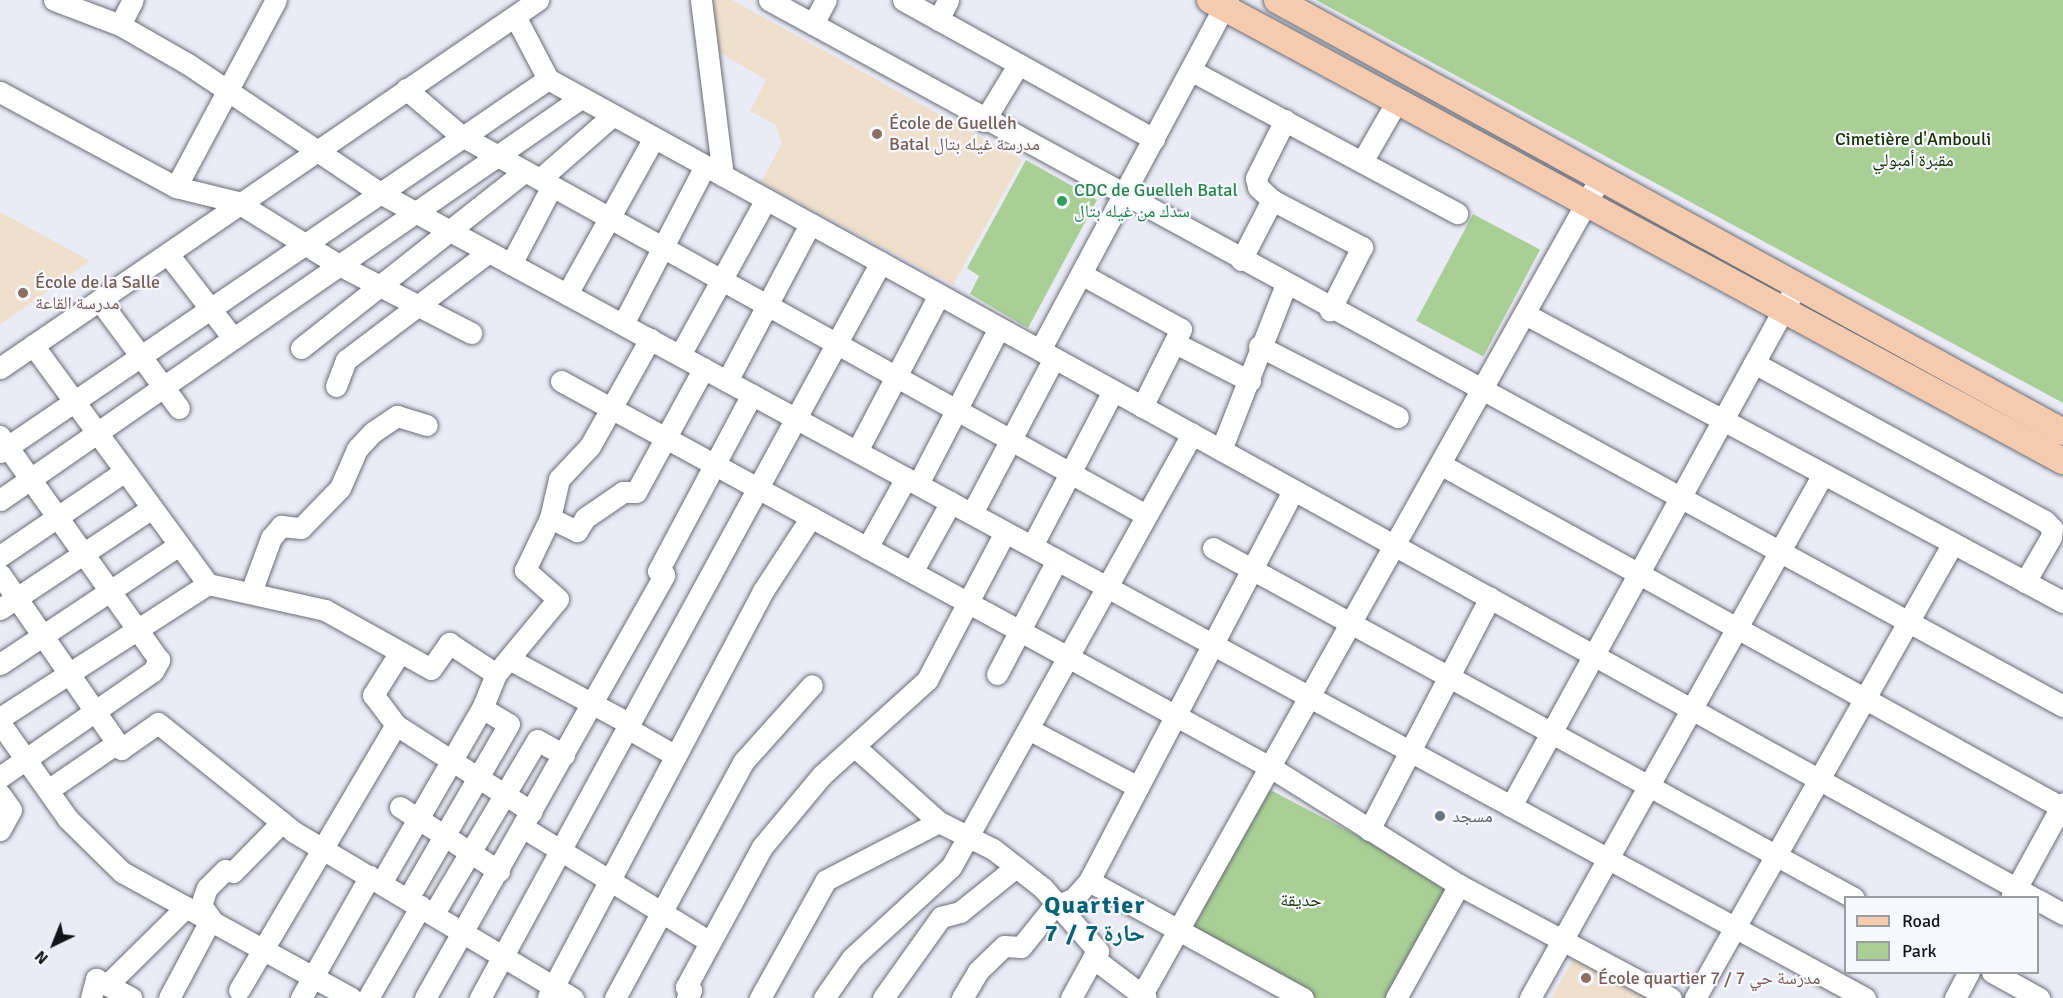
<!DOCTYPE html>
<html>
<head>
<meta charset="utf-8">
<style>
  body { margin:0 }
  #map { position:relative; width:2063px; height:998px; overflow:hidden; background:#eaebf6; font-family:Signika,"Noto Naskh Arabic",sans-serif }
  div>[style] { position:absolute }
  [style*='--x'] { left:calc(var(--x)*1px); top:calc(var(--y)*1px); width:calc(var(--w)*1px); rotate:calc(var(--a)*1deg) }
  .education>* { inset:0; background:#efe0cd }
  .green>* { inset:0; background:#a9cf96; transform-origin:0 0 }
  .roads { filter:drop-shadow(0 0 2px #6b6d75) drop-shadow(0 0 2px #6b6d75) }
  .minor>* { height:21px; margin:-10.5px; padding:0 10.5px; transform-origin:10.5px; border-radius:10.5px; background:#fff }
  .major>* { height:26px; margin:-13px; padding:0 13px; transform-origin:13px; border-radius:13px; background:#f4cbaf }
  .dots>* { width:16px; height:16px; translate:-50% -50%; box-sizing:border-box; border:3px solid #f8f9ff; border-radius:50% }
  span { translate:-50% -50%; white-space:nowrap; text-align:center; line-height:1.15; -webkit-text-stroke:4.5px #f8f9ff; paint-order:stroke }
  .education-label { font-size:18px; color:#785e54 }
  .left { translate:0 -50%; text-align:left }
  .park-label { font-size:18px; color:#163302 }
  .leisure-label { font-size:18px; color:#27864d }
  .worship-label { font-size:18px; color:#5b616d }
  .district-label { font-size:24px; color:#086275; font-weight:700; letter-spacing:1.5px }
  .legend { position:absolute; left:1844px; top:896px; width:195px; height:78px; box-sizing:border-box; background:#f8f9ff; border:2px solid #9c9da2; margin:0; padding:8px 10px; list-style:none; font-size:18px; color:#131417 }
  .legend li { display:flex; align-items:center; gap:12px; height:30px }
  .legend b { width:30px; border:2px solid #9c9da2 }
  .north { position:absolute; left:24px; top:914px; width:60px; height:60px; -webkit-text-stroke:4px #f8f9ff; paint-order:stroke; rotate:223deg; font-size:16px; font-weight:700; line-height:24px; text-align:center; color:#131417 }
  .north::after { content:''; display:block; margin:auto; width:21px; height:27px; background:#131417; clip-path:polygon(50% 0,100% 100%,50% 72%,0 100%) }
</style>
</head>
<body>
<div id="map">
  <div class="education">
    <i style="clip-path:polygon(709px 0,732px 0,1022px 160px,953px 285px,761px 182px,782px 143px,776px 125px,750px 111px,766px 80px,710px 47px)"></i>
    <i style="clip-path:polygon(0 212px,90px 261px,0 325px)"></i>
    <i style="clip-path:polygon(1574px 958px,1647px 998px,1551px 998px)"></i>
  </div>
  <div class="green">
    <i style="clip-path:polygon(1316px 0,2063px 0,2063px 403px)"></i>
    <i style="clip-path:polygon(1026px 160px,1097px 200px,1028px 328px,970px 294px,979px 276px,967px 268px)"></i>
    <i style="left:1473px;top:214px;width:76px;height:121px;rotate:28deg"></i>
    <i style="clip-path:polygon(1265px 787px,1457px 888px,1396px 998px,1311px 998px,1190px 935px)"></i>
  </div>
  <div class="roads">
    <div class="minor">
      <i style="--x:54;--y:0;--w:71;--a:20.7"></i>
      <i style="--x:120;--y:25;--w:78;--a:29.8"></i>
      <i style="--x:188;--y:64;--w:231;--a:33.9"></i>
      <i style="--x:380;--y:193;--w:1689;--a:28.46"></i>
      <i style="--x:701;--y:0;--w:177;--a:82.9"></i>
      <i style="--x:769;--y:0;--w:1474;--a:28.62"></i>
      <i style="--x:903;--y:0;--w:287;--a:29"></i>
      <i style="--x:516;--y:18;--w:69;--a:62.3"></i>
      <i style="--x:548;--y:79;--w:1697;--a:28.86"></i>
      <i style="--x:938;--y:20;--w:22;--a:-63"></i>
      <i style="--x:813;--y:24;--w:27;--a:-62"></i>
      <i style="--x:120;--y:25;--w:28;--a:-63"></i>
      <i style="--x:1192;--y:71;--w:301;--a:28.2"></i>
      <i style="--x:406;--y:89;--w:71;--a:40.4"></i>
      <i style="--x:460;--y:135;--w:784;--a:28.98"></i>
      <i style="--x:0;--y:92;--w:200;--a:28.4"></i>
      <i style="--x:176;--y:187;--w:63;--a:13.8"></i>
      <i style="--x:237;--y:202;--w:118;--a:31.8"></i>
      <i style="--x:337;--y:264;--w:151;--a:27.2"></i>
      <i style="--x:1285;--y:120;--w:65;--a:116.6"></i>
      <i style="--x:1256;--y:178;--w:9;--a:77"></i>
      <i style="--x:1258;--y:187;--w:19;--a:43"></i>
      <i style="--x:1272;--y:200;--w:102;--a:27.6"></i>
      <i style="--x:1362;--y:247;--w:71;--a:116.9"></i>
      <i style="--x:984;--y:121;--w:66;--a:-58.7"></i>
      <i style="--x:1363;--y:160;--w:68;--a:-60"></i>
      <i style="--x:540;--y:179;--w:97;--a:-41.2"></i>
      <i style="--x:176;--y:187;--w:212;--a:-61.9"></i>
      <i style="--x:168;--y:254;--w:106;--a:52.3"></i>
      <i style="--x:1241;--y:260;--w:68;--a:-62.7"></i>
      <i style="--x:511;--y:264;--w:88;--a:-62.3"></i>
      <i style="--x:1081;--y:274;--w:114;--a:28.8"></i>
      <i style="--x:1181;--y:329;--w:87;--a:116.6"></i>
      <i style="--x:567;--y:294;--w:179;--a:-60.9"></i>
      <i style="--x:100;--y:301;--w:133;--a:53.6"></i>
      <i style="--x:1525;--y:314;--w:610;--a:28.16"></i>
      <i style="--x:623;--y:324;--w:178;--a:-62.6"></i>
      <i style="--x:1175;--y:343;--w:84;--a:26.9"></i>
      <i style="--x:33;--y:345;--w:296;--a:53.8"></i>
      <i style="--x:1259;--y:346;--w:156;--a:27.1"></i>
      <i style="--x:301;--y:348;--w:285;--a:-38.3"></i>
      <i style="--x:1040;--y:350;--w:397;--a:-61.8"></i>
      <i style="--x:680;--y:355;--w:178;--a:-61.1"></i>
      <i style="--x:1754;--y:363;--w:331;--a:28.5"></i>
      <i style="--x:2045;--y:521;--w:10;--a:45"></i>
      <i style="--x:2052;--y:528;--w:9;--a:96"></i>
      <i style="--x:2051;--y:537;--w:52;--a:120"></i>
      <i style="--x:0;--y:368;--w:652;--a:-34.37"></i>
      <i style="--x:561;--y:381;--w:807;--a:28.57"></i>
      <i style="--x:1270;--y:767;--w:223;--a:32"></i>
      <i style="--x:1459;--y:885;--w:240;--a:28.1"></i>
      <i style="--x:727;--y:381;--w:178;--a:-62.1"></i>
      <i style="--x:336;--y:386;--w:28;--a:-69"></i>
      <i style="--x:346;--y:360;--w:179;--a:-37.1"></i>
      <i style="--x:1221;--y:450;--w:178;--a:-68.6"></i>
      <i style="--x:857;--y:451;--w:176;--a:-62.3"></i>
      <i style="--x:0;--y:452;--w:663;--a:-34.24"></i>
      <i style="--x:1440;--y:464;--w:712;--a:28.91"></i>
      <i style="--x:918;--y:484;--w:176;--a:-62.6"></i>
      <i style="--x:0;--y:500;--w:707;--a:-34.68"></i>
      <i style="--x:972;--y:513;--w:175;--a:-62.1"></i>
      <i style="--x:550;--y:518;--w:30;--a:26"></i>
      <i style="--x:577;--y:531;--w:15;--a:-58"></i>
      <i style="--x:585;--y:518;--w:46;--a:-34.4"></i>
      <i style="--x:623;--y:492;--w:13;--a:0"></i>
      <i style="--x:636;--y:492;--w:141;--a:-61.3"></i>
      <i style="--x:1032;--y:546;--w:175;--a:-62.4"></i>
      <i style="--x:867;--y:548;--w:80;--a:-60.9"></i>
      <i style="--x:1213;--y:548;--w:730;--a:28.64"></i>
      <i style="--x:0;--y:556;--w:151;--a:-34.2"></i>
      <i style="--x:912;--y:572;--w:80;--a:-60.9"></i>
      <i style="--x:0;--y:574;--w:213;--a:55.3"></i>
      <i style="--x:121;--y:749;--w:45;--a:-35.1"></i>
      <i style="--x:158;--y:723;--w:174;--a:38.7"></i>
      <i style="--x:294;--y:832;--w:325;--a:30.8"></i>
      <i style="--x:251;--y:592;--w:58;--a:-69.7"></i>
      <i style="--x:271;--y:538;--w:16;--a:-50"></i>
      <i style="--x:281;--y:526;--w:20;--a:6"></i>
      <i style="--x:301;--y:528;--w:56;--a:-45.7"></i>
      <i style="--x:340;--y:488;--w:43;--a:-66.4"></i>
      <i style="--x:357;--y:449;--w:23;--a:-47"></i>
      <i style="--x:373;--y:432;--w:29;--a:-34"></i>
      <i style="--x:397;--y:416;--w:31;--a:17"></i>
      <i style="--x:0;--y:609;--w:182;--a:-33.6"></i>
      <i style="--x:509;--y:659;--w:137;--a:28.2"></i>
      <i style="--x:0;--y:664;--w:215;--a:-33.6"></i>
      <i style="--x:496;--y:674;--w:97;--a:-50.4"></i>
      <i style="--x:558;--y:599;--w:44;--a:-138.7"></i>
      <i style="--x:525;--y:570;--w:58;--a:-64.3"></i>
      <i style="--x:550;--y:518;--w:40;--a:-77"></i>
      <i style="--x:559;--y:479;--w:45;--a:-46.8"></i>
      <i style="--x:590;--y:446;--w:123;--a:-60.7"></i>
      <i style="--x:997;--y:674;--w:129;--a:-62.2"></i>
      <i style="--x:0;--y:718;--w:247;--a:-32.8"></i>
      <i style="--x:208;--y:584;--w:120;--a:12.5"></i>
      <i style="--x:325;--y:610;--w:121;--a:29.1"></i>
      <i style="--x:431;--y:669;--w:32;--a:-55"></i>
      <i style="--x:449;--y:643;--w:56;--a:33.4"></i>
      <i style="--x:496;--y:674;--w:37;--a:112"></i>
      <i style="--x:482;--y:708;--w:31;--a:31"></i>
      <i style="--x:509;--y:724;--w:201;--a:120.1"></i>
      <i style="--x:0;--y:723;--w:118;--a:54.7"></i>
      <i style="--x:68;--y:819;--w:76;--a:44.5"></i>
      <i style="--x:122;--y:872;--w:261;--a:28.8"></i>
      <i style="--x:396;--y:725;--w:38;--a:-127"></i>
      <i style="--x:373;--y:695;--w:51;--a:-57.9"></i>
      <i style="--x:627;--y:728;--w:56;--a:29.7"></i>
      <i style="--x:1032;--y:731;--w:120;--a:27.8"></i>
      <i style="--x:854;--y:746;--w:114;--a:41.8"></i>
      <i style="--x:939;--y:822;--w:60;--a:26.6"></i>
      <i style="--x:993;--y:849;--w:63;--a:38"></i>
      <i style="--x:1043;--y:888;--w:84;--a:48.9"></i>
      <i style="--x:1098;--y:951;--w:9;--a:126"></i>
      <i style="--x:1093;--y:958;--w:66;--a:37"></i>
      <i style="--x:0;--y:777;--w:186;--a:-34.7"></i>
      <i style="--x:153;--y:671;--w:13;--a:-61"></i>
      <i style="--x:159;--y:660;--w:275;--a:-125.4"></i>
      <i style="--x:48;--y:790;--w:83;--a:-34.3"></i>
      <i style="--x:0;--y:794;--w:19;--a:55"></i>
      <i style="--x:11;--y:810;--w:23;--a:119"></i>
      <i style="--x:1511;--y:806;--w:594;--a:-61.24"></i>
      <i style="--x:400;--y:807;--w:118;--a:32.9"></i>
      <i style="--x:524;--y:828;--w:218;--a:31.5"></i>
      <i style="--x:1369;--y:830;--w:262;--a:-62.5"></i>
      <i style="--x:1089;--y:881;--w:244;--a:28.7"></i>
      <i style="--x:381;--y:883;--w:202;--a:-60"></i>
      <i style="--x:2011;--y:898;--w:108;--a:-61.3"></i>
      <i style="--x:2038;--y:900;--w:29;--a:29"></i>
      <i style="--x:434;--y:913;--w:201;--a:-59.2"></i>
      <i style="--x:537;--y:740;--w:31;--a:29"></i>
      <i style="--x:1992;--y:972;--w:54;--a:29"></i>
      <i style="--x:107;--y:985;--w:111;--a:-44.6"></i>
      <i style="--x:239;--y:990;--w:308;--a:-59.4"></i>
      <i style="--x:396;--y:725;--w:161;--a:32.6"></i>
      <i style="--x:548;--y:997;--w:459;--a:-62.1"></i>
      <i style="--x:763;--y:591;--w:88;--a:-57"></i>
      <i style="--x:91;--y:998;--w:20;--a:-75"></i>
      <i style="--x:96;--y:979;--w:40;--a:28"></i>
      <i style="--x:169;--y:998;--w:89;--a:-62"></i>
      <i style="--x:211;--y:919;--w:17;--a:-126"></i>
      <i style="--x:201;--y:905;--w:18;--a:-71"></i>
      <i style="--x:207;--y:888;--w:25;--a:-45"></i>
      <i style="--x:225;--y:870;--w:8;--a:14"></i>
      <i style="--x:233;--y:872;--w:70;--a:-45.6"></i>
      <i style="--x:301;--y:998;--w:140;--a:-60.5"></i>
      <i style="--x:368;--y:998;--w:106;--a:-60.1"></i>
      <i style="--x:425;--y:998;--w:486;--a:-60.5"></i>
      <i style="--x:664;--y:575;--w:7;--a:-146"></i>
      <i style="--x:658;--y:571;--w:200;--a:-62"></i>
      <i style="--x:480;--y:998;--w:838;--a:-61.42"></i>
      <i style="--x:615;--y:998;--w:268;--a:-61.5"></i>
      <i style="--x:743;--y:762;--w:103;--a:-48.1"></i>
      <i style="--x:687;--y:998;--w:9;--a:-63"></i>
      <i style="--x:691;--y:990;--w:6;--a:-149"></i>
      <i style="--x:686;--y:987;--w:159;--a:-61.5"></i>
      <i style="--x:762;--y:847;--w:94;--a:-50.2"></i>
      <i style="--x:822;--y:775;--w:142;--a:-42.1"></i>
      <i style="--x:927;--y:680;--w:167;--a:-62.2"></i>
      <i style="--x:760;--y:998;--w:135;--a:-60.8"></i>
      <i style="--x:826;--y:880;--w:127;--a:-27.2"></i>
      <i style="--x:824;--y:998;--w:49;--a:-55"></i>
      <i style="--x:852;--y:958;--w:134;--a:-42.6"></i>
      <i style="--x:951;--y:867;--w:496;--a:-60.9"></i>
      <i style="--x:883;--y:998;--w:100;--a:-54.4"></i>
      <i style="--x:941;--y:917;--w:20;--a:-15"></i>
      <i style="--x:960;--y:912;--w:72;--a:-38.8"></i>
      <i style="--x:962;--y:998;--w:31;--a:-59"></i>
      <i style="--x:978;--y:971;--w:36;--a:-44"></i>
      <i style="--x:1004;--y:946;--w:17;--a:3"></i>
      <i style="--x:1021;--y:947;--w:51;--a:-51.3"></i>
      <i style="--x:1053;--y:907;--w:22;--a:-22"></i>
      <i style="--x:1073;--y:899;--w:24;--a:-48"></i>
      <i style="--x:1089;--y:881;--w:441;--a:-62.4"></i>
      <i style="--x:1071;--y:998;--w:46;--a:-61.2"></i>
      <i style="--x:1140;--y:998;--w:938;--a:-60.7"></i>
      <i style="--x:1396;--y:998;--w:129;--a:-60.9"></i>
      <i style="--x:1530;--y:998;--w:600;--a:-60.79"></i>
      <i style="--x:1695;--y:998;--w:523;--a:-60.45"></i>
      <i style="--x:1955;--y:998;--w:30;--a:-62"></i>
    </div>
    <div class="major">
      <i style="--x:1210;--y:0;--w:970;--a:28.39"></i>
      <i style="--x:1277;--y:0;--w:897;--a:28.79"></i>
    </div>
  </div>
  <div class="dots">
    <i style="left:877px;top:134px;background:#8d6e63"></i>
    <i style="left:1062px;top:201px;background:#2e9e5b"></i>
    <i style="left:23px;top:293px;background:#8d6e63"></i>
    <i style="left:1440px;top:816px;background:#6b7280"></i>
    <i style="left:1586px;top:978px;background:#8d6e63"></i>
  </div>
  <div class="education-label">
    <span class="left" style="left:889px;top:134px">École de Guelleh<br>Batal مدرسة غيله بتال</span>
    <span class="left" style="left:35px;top:293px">École de la Salle<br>مدرسة القاعة</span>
    <span class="left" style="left:1598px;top:978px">École quartier 7 / مدرسة حي 7</span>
  </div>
  <div class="park-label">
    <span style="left:1913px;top:150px">Cimetière d'Ambouli<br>مقبرة أمبولي</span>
    <span style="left:1301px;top:900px">حديقة</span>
  </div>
  <div class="leisure-label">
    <span class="left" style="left:1074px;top:201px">CDC de Guelleh Batal<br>سدك من غيله بتال</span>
  </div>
  <div class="worship-label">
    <span class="left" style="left:1452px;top:816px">مسجد</span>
  </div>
  <div class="district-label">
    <span style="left:1095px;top:920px">Quartier<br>7 / حارة 7</span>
  </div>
  <ul class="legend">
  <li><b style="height:8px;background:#f4cbaf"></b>Road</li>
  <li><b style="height:16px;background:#a9cf96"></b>Park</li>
  </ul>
  <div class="north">N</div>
</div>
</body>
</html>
